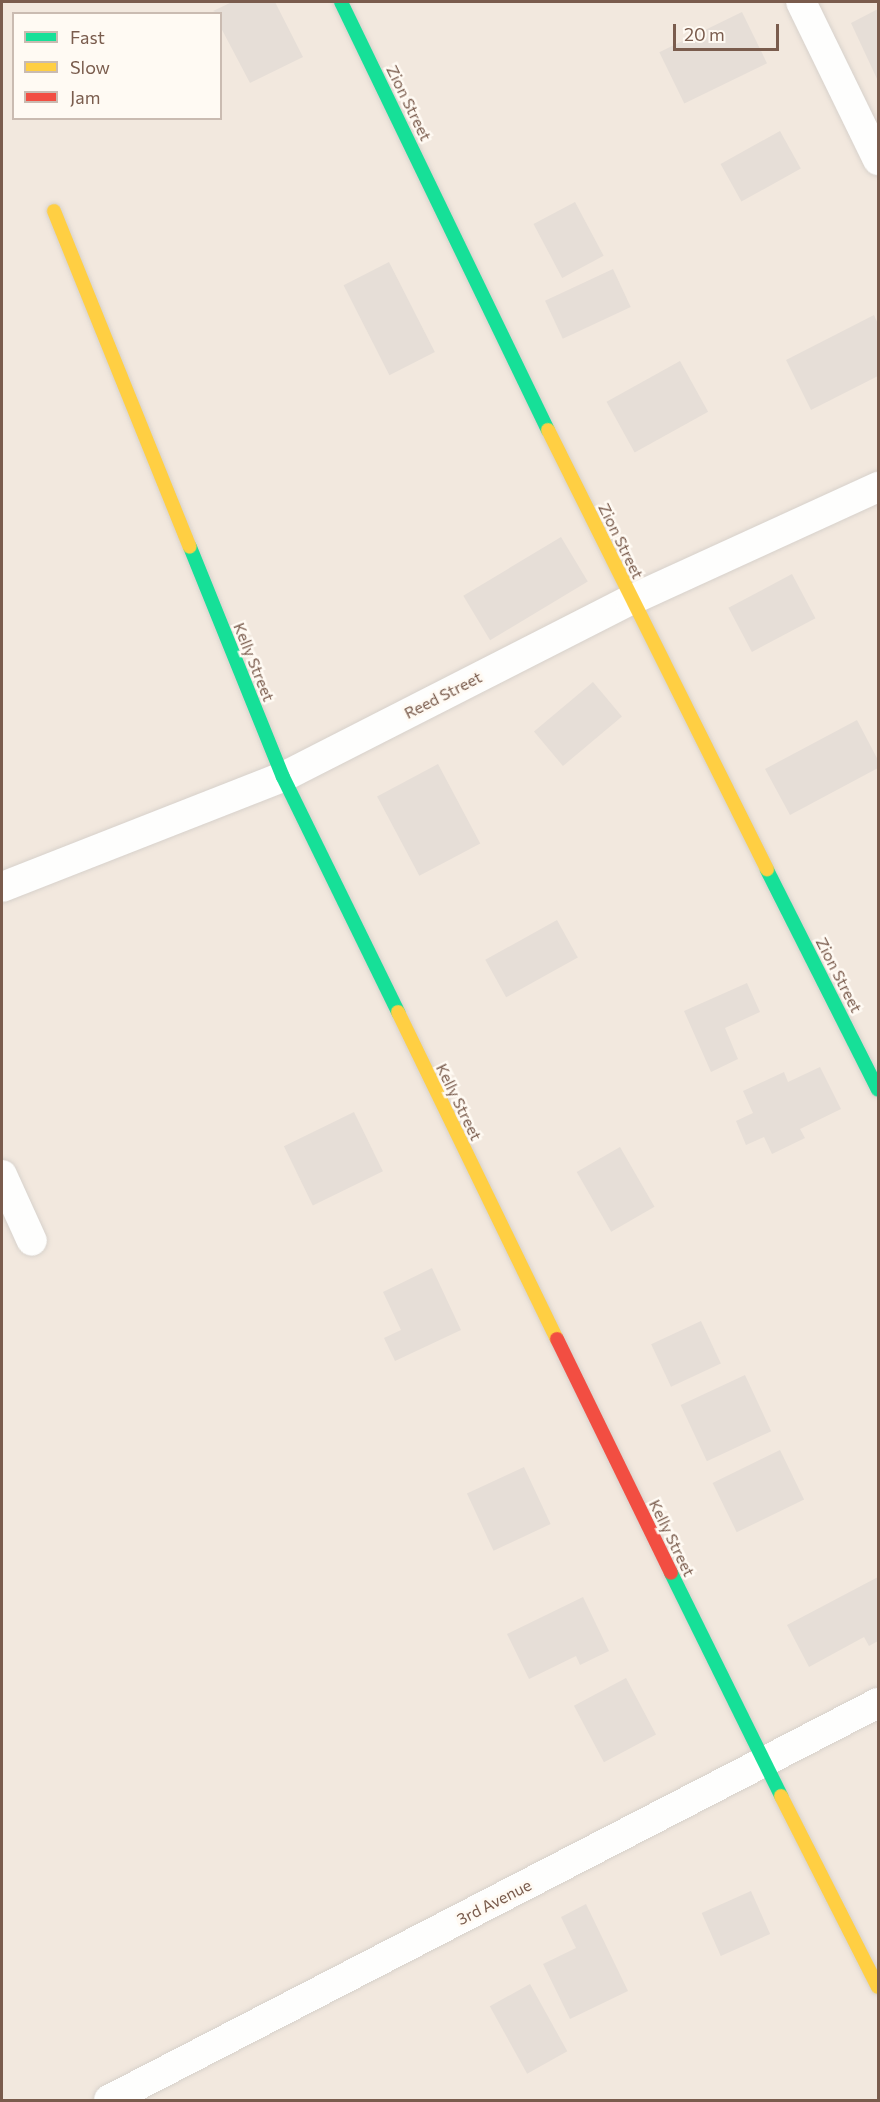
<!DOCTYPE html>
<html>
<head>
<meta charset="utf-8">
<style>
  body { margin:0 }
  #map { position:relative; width:880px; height:2102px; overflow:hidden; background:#f9f5f0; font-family:Commissioner,sans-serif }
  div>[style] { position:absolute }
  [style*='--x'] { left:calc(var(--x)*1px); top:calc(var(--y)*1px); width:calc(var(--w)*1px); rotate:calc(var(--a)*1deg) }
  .residential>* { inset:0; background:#f2e8de }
  .building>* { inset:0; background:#e6ded7; transform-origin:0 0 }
  .roads { filter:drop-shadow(0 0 2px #d7d1cb) drop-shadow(0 0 2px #d7d1cb) }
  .street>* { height:30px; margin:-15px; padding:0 15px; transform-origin:15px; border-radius:15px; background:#fefefd }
  .fast>* { height:14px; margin:-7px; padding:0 7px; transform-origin:7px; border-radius:7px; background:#16e098 }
  .slow>* { height:14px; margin:-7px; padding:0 7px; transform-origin:7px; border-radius:7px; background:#ffcf43 }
  .jam>* { height:14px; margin:-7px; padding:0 7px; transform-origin:7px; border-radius:7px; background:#f24e42 }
  span { translate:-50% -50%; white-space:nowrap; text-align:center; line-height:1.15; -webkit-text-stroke:5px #fffaf3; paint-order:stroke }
  .street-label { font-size:16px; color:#7a5c4d }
  .frame { position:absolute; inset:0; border:3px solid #7a5c4d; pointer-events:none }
  .legend { position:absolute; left:12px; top:12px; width:210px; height:108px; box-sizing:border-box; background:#fffaf3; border:2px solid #cabbb1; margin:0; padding:8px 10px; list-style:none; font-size:18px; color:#7a5c4d }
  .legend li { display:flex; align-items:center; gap:12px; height:30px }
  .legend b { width:30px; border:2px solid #cabbb1 }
  .scale { position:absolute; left:673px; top:24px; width:106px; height:27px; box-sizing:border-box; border:3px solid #7a5c4d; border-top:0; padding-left:8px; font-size:18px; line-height:21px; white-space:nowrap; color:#7a5c4d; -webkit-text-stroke:4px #fffaf3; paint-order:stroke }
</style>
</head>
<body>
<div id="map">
  <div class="residential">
    <i style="clip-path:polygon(evenodd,2px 2px,878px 2px,878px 2100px,2px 2100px,2px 2px,14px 14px,220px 14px,220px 118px,14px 118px,14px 14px)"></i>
  </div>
  <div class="building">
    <i style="clip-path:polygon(232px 2px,275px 2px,303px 57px,250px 83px,220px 26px,220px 14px,213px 11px)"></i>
    <i style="clip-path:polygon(878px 9px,878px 81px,851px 23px)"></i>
    <i style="left:742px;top:12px;width:57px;height:92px;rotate:64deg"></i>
    <i style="left:780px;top:131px;width:43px;height:68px;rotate:61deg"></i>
    <i style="left:575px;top:202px;width:61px;height:47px;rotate:62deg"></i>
    <i style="left:389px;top:262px;width:101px;height:51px;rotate:63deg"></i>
    <i style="left:613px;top:269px;width:42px;height:75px;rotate:65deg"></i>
    <i style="clip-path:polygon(874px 315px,878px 324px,878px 376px,811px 410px,786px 360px)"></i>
    <i style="left:680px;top:361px;width:58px;height:84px;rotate:61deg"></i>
    <i style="left:561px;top:537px;width:52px;height:114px;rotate:59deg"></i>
    <i style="left:792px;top:574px;width:50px;height:72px;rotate:62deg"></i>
    <i style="left:593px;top:682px;width:45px;height:77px;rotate:50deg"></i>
    <i style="clip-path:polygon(857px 720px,878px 760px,878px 768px,790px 815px,765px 769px)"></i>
    <i style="left:438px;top:764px;width:90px;height:69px;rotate:62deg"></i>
    <i style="left:557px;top:920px;width:43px;height:82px;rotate:61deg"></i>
    <i style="clip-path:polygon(747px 983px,760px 1012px,725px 1028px,738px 1059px,711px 1072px,684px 1011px)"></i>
    <i style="clip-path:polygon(820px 1067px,841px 1109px,800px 1129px,805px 1138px,772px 1154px,764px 1137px,746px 1145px,736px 1121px,753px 1113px,743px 1091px,784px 1072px,788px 1082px)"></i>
    <i style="left:354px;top:1112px;width:66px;height:78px;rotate:64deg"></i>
    <i style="left:620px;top:1147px;width:69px;height:50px;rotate:60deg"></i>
    <i style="clip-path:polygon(432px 1268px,461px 1330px,395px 1361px,384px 1338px,401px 1330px,383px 1292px)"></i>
    <i style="left:701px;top:1321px;width:47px;height:55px;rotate:65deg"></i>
    <i style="left:745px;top:1375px;width:62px;height:71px;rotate:65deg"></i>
    <i style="left:780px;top:1450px;width:55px;height:75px;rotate:64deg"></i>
    <i style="left:524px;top:1467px;width:63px;height:63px;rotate:65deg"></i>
    <i style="clip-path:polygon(878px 1577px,878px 1641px,869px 1646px,864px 1637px,809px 1667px,787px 1625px)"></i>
    <i style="clip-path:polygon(583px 1597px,609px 1651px,580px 1665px,576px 1656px,529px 1679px,507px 1634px)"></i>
    <i style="left:626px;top:1678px;width:64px;height:59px;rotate:62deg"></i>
    <i style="left:751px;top:1891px;width:47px;height:54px;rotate:66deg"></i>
    <i style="clip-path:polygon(586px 1904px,628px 1991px,570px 2019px,543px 1964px,576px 1948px,561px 1917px)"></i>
    <i style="left:530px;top:1984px;width:77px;height:46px;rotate:61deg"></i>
  </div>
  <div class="roads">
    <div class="street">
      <i style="--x:801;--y:2;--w:176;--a:64"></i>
      <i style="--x:2;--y:887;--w:302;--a:-21.4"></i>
      <i style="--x:283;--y:777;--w:390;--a:-27"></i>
      <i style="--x:631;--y:600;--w:272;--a:-24.6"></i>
      <i style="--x:2;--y:1175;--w:72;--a:65.6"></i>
      <i style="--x:109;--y:2100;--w:865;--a:-27.31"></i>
    </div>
    <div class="fast">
      <i style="--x:341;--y:2;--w:475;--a:64.2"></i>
      <i style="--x:190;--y:547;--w:248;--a:68"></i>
      <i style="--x:283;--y:777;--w:262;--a:63.9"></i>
      <i style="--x:767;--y:870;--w:246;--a:63.2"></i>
      <i style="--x:671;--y:1573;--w:249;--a:63.7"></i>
    </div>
    <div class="slow">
      <i style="--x:54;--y:211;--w:362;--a:68"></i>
      <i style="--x:548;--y:430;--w:491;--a:63.5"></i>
      <i style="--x:398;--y:1012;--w:364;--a:64.1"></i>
      <i style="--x:781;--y:1796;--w:214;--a:63.1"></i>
    </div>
    <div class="jam">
      <i style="--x:557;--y:1339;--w:260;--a:64"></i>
    </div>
  </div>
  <div class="street-label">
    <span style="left:409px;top:103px;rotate:64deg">Zion Street</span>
    <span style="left:621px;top:541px;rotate:64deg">Zion Street</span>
    <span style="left:254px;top:662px;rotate:68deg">Kelly Street</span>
    <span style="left:443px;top:695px;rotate:-27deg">Reed Street</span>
    <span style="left:839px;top:975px;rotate:63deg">Zion Street</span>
    <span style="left:459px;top:1102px;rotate:64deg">Kelly Street</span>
    <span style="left:672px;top:1538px;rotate:64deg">Kelly Street</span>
    <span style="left:494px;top:1902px;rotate:-27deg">3rd Avenue</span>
  </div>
  <div class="frame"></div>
  <ul class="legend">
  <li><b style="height:8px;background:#16e098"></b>Fast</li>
  <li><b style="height:8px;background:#ffcf43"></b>Slow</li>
  <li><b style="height:8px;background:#f24e42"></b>Jam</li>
  </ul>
  <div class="scale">20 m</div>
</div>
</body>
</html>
